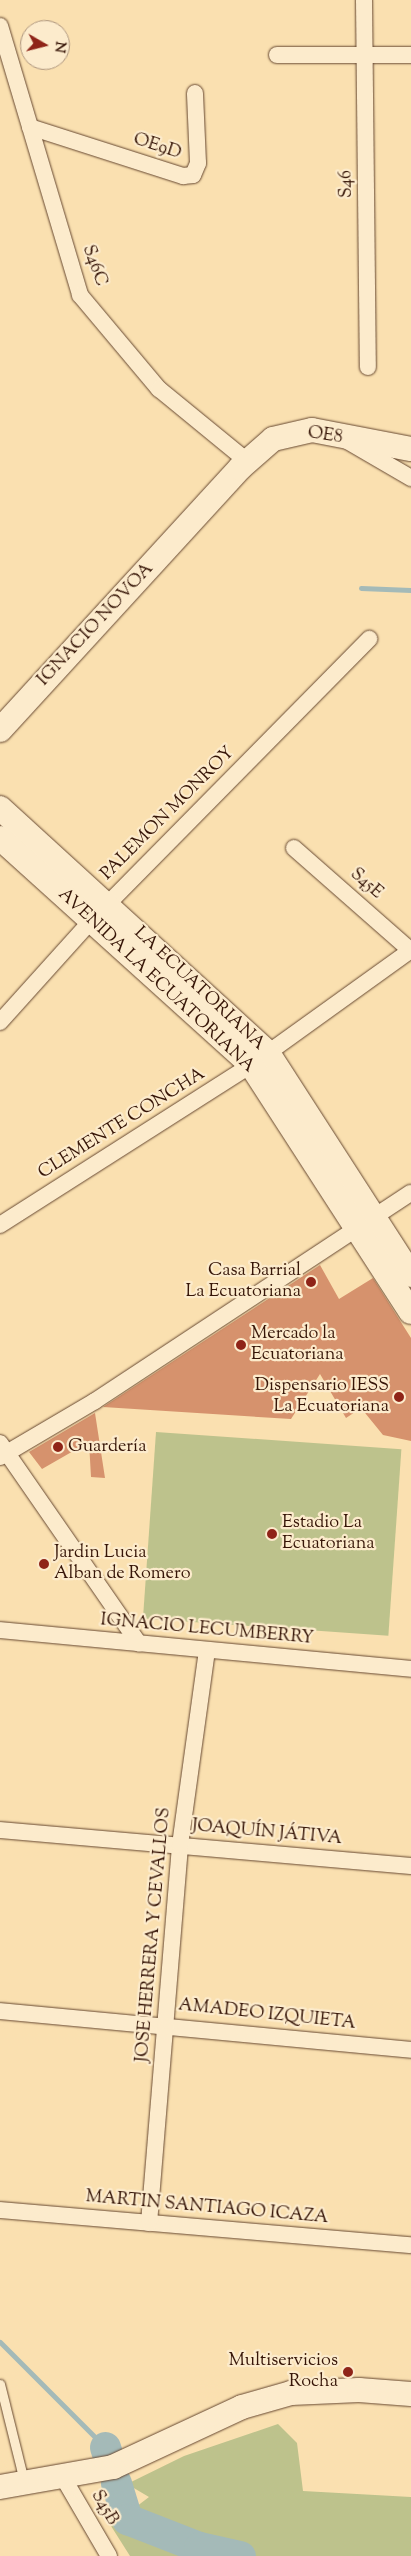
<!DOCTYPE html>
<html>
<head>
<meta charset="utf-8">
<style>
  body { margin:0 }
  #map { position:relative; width:411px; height:2556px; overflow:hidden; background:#fae0b0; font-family:"Sorts Mill Goudy",serif }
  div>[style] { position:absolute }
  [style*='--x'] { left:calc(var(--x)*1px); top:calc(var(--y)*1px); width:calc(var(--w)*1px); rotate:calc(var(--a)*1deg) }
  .green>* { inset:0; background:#bdc28c; transform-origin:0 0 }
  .stream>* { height:5px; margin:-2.5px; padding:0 2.5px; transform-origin:2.5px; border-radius:2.5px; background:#a4bab8 }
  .river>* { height:31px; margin:-15.5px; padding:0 15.5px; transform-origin:15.5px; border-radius:15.5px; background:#a4bab8 }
  .building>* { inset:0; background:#d6926d }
  .roads { filter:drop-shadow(0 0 1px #674831) drop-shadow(0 0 1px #674831) }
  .lane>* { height:9px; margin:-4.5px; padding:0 4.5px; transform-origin:4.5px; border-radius:4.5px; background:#fcebcc }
  .street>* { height:16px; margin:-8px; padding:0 8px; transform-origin:8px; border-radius:8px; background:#fcebcc }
  .secondary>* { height:24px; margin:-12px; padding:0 12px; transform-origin:12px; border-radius:12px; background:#fcebcc }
  .dots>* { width:14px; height:14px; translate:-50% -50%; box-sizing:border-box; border:2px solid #fcebcc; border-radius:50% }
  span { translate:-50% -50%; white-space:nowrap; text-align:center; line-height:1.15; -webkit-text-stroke:4.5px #fcebcc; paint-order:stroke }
  .street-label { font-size:18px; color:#361507 }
  .poi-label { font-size:18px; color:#361507 }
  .right { translate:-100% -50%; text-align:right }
  .left { translate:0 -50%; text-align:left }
  .north { position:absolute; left:20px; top:20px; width:50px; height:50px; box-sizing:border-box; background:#fcebcc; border:1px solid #ad957d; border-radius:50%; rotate:98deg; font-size:14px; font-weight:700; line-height:20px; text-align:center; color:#361507 }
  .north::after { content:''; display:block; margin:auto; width:18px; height:22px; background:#8f2418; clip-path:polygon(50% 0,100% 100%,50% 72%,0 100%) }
</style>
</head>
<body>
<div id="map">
  <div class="green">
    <i style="left:156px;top:1432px;width:246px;height:187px;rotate:4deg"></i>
    <i style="clip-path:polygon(278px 2424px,297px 2443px,303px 2491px,411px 2497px,411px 2556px,130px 2556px,111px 2526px,149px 2497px,127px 2484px,184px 2456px)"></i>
  </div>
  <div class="stream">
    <i style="--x:361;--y:588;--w:50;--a:2.3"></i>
    <i style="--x:0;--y:2342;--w:148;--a:45"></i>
  </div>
  <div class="river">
    <i style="--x:105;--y:2447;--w:6;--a:72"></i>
    <i style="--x:116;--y:2483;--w:38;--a:73"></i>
    <i style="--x:127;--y:2519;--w:77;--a:21.3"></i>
    <i style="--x:199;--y:2547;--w:42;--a:12.4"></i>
  </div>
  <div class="building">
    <i style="clip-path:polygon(320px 1265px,339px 1299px,373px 1278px,411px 1338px,411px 1441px,383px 1435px,361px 1408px,346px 1418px,320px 1374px,291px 1419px,103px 1407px)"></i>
    <i style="clip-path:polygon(95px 1413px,105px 1478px,91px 1477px,89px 1442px,42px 1469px,29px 1452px)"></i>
  </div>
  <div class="roads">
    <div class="lane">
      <i style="--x:0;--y:2384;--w:100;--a:76.1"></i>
    </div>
    <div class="street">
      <i style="--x:364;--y:0;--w:367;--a:89.4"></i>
      <i style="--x:0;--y:26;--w:281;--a:73.4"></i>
      <i style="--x:80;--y:295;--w:123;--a:50"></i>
      <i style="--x:159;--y:389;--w:114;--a:39.3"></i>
      <i style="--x:277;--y:55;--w:134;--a:0"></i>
      <i style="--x:30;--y:127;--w:161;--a:17.8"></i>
      <i style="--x:183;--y:176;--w:10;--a:-6"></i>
      <i style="--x:193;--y:175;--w:13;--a:-67"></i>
      <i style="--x:198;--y:163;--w:70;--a:-92.5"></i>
      <i style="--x:344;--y:439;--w:78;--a:30.2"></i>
      <i style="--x:294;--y:848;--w:154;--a:41.3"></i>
      <i style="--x:0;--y:1022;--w:137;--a:-48"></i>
      <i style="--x:92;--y:920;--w:395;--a:-45.4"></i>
      <i style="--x:0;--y:1225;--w:298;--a:-32.5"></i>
      <i style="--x:251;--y:1065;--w:197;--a:-35.7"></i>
      <i style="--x:0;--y:1443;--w:244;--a:55.3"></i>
      <i style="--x:0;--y:1457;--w:110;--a:-30.5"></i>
      <i style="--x:95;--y:1401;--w:378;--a:-33.4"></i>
      <i style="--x:0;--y:1630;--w:413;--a:5.4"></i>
      <i style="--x:0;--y:1830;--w:413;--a:5"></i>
      <i style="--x:0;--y:2011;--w:413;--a:5.4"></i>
      <i style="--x:0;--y:2210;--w:412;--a:4.9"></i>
      <i style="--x:149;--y:2223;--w:379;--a:-85.3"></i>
      <i style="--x:180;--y:1845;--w:196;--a:-82.1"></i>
      <i style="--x:64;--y:2479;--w:89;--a:59.7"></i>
    </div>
    <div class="secondary">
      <i style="--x:0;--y:730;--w:355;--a:-47.5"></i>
      <i style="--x:240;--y:468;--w:44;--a:-41.3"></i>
      <i style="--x:273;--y:439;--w:40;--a:-13"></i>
      <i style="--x:312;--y:430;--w:101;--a:10.9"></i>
      <i style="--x:0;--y:808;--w:363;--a:42.4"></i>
      <i style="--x:268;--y:1053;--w:264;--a:57.2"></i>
      <i style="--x:0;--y:838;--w:338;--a:42.1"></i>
      <i style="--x:251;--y:1065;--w:294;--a:57.1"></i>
      <i style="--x:0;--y:2487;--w:115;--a:-10"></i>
      <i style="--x:113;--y:2467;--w:142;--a:-24.9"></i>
      <i style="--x:242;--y:2407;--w:51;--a:-15.9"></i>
      <i style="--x:291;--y:2393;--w:68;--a:-2.5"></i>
      <i style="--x:359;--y:2390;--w:52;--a:4.4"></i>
    </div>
  </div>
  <div class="dots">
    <i style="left:311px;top:1282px;background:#8f2418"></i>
    <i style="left:241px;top:1345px;background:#8f2418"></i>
    <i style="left:399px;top:1397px;background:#8f2418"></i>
    <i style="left:58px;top:1447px;background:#8f2418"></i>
    <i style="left:272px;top:1534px;background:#8f2418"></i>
    <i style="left:44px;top:1564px;background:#8f2418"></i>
    <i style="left:348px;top:2372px;background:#8f2418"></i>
  </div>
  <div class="street-label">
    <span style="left:157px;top:147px;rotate:18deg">OE9D</span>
    <span style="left:347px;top:184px;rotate:-91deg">S46</span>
    <span style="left:94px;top:266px;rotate:70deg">S46C</span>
    <span style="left:325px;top:436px;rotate:9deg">OE8</span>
    <span style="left:96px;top:625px;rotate:-47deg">IGNACIO NOVOA</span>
    <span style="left:168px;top:814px;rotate:-45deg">PALEMON MONROY</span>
    <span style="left:366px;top:884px;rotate:41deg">S45E</span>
    <span style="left:156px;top:981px;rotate:43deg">AVENIDA LA ECUATORIANA</span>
    <span style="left:199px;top:989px;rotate:43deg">LA ECUATORIANA</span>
    <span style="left:122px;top:1124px;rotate:-32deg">CLEMENTE CONCHA</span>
    <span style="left:207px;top:1630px;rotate:5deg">IGNACIO LECUMBERRY</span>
    <span style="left:267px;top:1833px;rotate:5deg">JOAQUÍN JÁTIVA</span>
    <span style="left:154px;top:1935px;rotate:-85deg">JOSE HERRERA Y CEVALLOS</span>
    <span style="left:267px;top:2015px;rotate:6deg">AMADEO IZQUIETA</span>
    <span style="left:207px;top:2208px;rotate:5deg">MARTIN SANTIAGO ICAZA</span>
    <span style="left:104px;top:2508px;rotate:60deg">S45B</span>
  </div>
  <div class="poi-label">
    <span class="right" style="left:301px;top:1282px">Casa Barrial<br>La Ecuatoriana</span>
    <span class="left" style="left:251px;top:1345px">Mercado la<br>Ecuatoriana</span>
    <span class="right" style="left:389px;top:1397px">Dispensario IESS<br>La Ecuatoriana</span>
    <span class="left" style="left:68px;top:1447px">Guardería</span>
    <span class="left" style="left:282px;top:1534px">Estadio La<br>Ecuatoriana</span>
    <span class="left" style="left:54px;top:1564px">Jardin Lucia<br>Alban de Romero</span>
    <span class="right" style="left:338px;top:2372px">Multiservicios<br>Rocha</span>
  </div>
  <div class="north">N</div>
</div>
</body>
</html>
